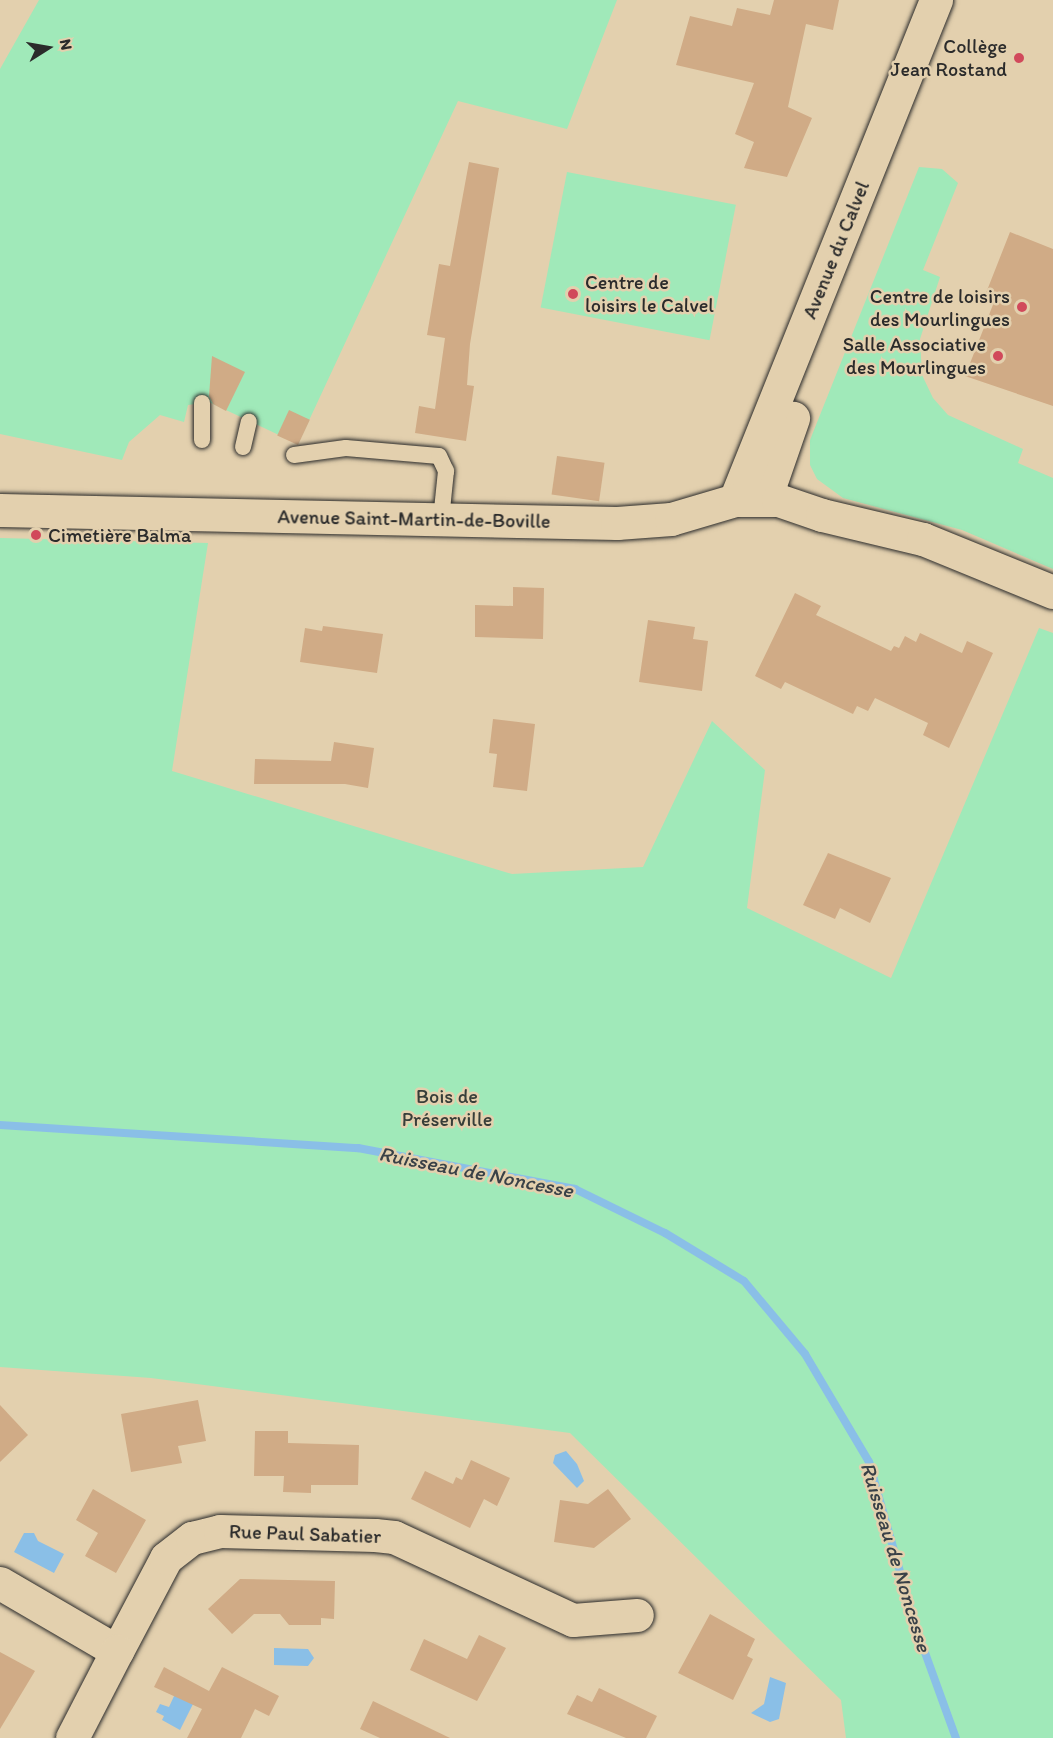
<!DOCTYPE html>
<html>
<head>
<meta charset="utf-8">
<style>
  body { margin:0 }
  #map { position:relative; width:1053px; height:1738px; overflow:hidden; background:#e3d0ae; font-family:Itim,sans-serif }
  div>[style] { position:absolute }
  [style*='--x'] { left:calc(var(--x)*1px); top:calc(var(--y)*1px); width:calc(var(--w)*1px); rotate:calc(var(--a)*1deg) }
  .green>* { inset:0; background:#a0e9b9; transform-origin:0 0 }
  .water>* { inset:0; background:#8abfe7 }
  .stream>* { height:8px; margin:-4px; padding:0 4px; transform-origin:4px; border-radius:4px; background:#8abfe7 }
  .building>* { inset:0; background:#d0ab86; transform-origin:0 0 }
  .roads { filter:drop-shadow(0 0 2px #2b2b2b) drop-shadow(0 0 2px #2b2b2b) }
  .lane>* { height:16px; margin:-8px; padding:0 8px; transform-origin:8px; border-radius:8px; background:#e3d0ae }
  .street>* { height:33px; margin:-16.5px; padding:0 16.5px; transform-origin:16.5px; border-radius:16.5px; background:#e3d0ae }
  .secondary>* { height:33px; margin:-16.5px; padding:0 16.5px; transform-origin:16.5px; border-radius:16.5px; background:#e3d0ae }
  .dots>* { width:16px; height:16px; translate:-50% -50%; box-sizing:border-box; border:3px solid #e3d0ae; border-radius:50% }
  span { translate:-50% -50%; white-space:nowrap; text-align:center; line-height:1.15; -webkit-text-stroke:5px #e3d0ae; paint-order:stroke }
  .poi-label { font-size:20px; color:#2b2b2b }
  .right { translate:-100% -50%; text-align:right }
  .left { translate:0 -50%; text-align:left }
  .street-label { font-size:20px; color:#2b2b2b }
  .park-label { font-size:20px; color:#373e39 }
  .water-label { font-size:21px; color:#394147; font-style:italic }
  .north { position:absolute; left:18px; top:18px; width:60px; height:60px; -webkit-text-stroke:4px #e3d0ae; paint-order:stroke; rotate:79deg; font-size:16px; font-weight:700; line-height:24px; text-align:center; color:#2b2b2b }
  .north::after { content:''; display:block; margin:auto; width:21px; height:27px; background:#2b2b2b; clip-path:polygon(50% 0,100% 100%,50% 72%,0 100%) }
</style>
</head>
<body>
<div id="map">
  <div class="green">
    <i style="clip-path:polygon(39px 0,617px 0,567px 129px,458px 101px,298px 444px,209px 402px,188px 405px,184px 422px,160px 415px,129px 442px,122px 460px,0 434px,0 69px)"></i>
    <i style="clip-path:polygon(919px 167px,942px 169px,958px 183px,923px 270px,940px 277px,920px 339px,922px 375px,933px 398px,948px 415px,1023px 449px,1018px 463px,1053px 478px,1053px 569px,962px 530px,843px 498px,817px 479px,810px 465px,810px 440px)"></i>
    <i style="left:567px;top:172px;width:172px;height:138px;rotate:11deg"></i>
    <i style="clip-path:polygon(0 538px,208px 543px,172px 771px,512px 874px,643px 867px,712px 721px,765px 770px,747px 908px,891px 978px,1039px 628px,1053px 633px,1053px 1738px,846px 1738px,841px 1700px,570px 1433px,151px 1378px,0 1367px)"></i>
  </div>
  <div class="water">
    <i style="clip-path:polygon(566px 1451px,577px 1464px,584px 1481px,577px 1488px,553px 1463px,555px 1455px)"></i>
    <i style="clip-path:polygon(24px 1533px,34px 1533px,38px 1541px,64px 1554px,54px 1573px,14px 1552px)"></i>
    <i style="clip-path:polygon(274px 1648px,308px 1649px,314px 1658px,308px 1666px,274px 1665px)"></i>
    <i style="clip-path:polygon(770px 1677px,786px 1683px,779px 1719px,770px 1722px,751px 1713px,764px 1704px)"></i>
    <i style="clip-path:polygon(180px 1683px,199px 1692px,180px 1730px,162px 1720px,164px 1716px,156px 1712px,160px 1704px,169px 1707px)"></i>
  </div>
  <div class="stream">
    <i style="--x:0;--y:1125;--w:359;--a:3.7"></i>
    <i style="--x:358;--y:1148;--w:221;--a:10.7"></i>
    <i style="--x:575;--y:1189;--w:100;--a:26.1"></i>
    <i style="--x:665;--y:1233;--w:92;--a:31.3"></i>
    <i style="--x:744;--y:1281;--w:95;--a:50.1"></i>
    <i style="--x:805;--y:1354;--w:126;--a:59.3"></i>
    <i style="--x:869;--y:1462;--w:169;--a:74.2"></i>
    <i style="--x:915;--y:1625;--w:120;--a:70.1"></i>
  </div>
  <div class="building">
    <i style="clip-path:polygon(774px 0,839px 0,833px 30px,806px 24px,788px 107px,812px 118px,787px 177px,744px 168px,754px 142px,735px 134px,754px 83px,676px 65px,690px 16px,732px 26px,737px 8px,770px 15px)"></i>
    <i style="clip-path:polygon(469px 162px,499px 168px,470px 344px,467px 385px,474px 386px,466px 441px,415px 433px,419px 406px,435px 409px,445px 338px,427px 335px,439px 264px,450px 266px)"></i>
    <i style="clip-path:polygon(1010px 232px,1053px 249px,1053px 406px,965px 376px,996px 297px,986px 293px)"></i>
    <i style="clip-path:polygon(212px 356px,245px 372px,226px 411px,213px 404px,209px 396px)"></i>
    <i style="left:289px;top:410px;width:23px;height:28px;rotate:25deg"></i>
    <i style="left:557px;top:456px;width:48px;height:39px;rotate:8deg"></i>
    <i style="clip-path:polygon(513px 587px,544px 588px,543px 639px,475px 637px,475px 605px,513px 606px)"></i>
    <i style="clip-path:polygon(795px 593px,821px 606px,816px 615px,891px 651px,894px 646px,899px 648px,905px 636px,916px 642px,920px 633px,962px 653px,967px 641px,993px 653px,949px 748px,923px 735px,928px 723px,875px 698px,868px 711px,857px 706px,853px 714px,785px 682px,781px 689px,755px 676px)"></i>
    <i style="clip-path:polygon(648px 620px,695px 627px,693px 639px,708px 641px,702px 691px,639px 682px)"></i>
    <i style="clip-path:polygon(323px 626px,383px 634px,377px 673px,300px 662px,305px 628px,322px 631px)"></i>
    <i style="clip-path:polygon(493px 719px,535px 724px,527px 791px,493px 787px,497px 754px,489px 753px)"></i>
    <i style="clip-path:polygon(334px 742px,374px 748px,368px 788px,345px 784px,254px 784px,255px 759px,331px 761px)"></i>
    <i style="clip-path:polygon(828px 853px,891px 878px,870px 923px,840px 908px,835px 919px,803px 905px)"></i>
    <i style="clip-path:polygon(198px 1400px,206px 1441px,178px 1446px,182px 1463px,131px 1472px,121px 1414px)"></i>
    <i style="clip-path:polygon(0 1405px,28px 1435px,0 1462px)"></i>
    <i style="clip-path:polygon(255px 1431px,288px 1431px,288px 1443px,359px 1445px,358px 1485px,311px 1485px,311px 1493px,283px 1492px,284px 1476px,254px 1476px)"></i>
    <i style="clip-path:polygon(471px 1460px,510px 1478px,497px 1506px,484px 1499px,470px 1528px,411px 1499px,425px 1471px,453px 1484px,456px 1477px,462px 1480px)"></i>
    <i style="clip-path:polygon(93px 1489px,146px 1520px,116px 1573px,85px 1556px,98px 1533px,76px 1520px)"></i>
    <i style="clip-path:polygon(608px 1489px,631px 1519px,594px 1548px,554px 1542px,560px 1500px,588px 1504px)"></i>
    <i style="clip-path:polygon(240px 1579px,335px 1581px,334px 1619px,321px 1618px,321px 1625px,289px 1625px,280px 1614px,254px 1614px,232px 1634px,208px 1609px)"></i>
    <i style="clip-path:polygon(710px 1614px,755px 1639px,747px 1656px,753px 1659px,733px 1700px,678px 1673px)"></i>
    <i style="clip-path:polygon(479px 1635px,506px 1648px,477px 1701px,410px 1670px,424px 1639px,467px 1659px)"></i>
    <i style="clip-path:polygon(0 1652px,35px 1671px,0 1729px)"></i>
    <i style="clip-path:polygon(164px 1667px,209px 1691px,222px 1667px,279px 1696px,269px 1716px,255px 1709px,241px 1738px,187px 1738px,202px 1709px,154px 1687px)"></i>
    <i style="clip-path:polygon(599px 1688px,657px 1716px,646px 1738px,626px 1738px,567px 1714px,577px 1695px,592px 1702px)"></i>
    <i style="clip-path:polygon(373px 1701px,450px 1738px,380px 1738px,360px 1729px)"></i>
  </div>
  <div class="roads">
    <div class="lane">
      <i style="--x:202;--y:440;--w:37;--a:-90"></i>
      <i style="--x:243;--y:447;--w:26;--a:-77"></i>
      <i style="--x:294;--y:455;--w:52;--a:-7.7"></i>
      <i style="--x:346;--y:448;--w:93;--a:4.9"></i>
      <i style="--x:439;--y:456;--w:17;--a:65"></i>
      <i style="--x:446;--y:471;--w:48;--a:95.9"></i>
    </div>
    <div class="street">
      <i style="--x:0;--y:1583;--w:135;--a:30.2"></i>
      <i style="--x:117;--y:1651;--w:105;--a:-62.2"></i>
      <i style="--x:166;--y:1558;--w:33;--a:-38"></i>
      <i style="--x:192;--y:1538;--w:29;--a:-14"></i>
      <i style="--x:220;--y:1531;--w:155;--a:1.5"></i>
      <i style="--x:375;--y:1535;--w:19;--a:6"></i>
      <i style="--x:394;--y:1537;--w:197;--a:24.9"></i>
      <i style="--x:573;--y:1620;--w:64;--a:-4.5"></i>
      <i style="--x:72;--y:1738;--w:98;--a:-62.7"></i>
    </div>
    <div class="secondary">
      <i style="--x:765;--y:499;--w:86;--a:-70.9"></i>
      <i style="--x:735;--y:500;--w:539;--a:-68.1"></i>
      <i style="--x:0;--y:510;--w:617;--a:1.21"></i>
      <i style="--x:617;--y:523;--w:54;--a:-4.2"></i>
      <i style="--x:671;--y:519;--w:67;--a:-16.5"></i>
      <i style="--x:735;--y:500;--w:43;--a:0"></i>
      <i style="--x:778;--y:500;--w:46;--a:18.8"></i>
      <i style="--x:822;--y:515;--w:104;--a:13.4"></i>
      <i style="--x:923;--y:539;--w:140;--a:22.2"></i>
    </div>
  </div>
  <div class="dots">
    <i style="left:1019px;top:58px;background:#d1495b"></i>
    <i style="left:573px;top:294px;background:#d1495b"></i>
    <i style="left:1022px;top:307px;background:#d1495b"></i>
    <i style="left:998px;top:356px;background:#d1495b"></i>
    <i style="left:36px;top:535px;background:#d1495b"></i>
  </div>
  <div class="poi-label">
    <span class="right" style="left:1007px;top:58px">Collège<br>Jean Rostand</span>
    <span class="left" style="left:585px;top:294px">Centre de<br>loisirs le Calvel</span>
    <span class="right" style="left:1010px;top:308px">Centre de loisirs<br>des Mourlingues</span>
    <span class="right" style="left:986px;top:356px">Salle Associative<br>des Mourlingues</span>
    <span class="left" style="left:48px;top:535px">Cimetière Balma</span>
  </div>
  <div class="street-label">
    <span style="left:836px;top:250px;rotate:-68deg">Avenue du Calvel</span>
    <span style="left:414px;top:519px;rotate:1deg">Avenue Saint-Martin-de-Boville</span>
    <span style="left:305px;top:1534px;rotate:2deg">Rue Paul Sabatier</span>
  </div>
  <div class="park-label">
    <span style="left:447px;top:1108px">Bois de<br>Préserville</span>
  </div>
  <div class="water-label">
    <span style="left:476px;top:1172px;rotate:11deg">Ruisseau de Noncesse</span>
    <span style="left:896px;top:1557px;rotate:73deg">Ruisseau de Noncesse</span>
  </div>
  <div class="north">N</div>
</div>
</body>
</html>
